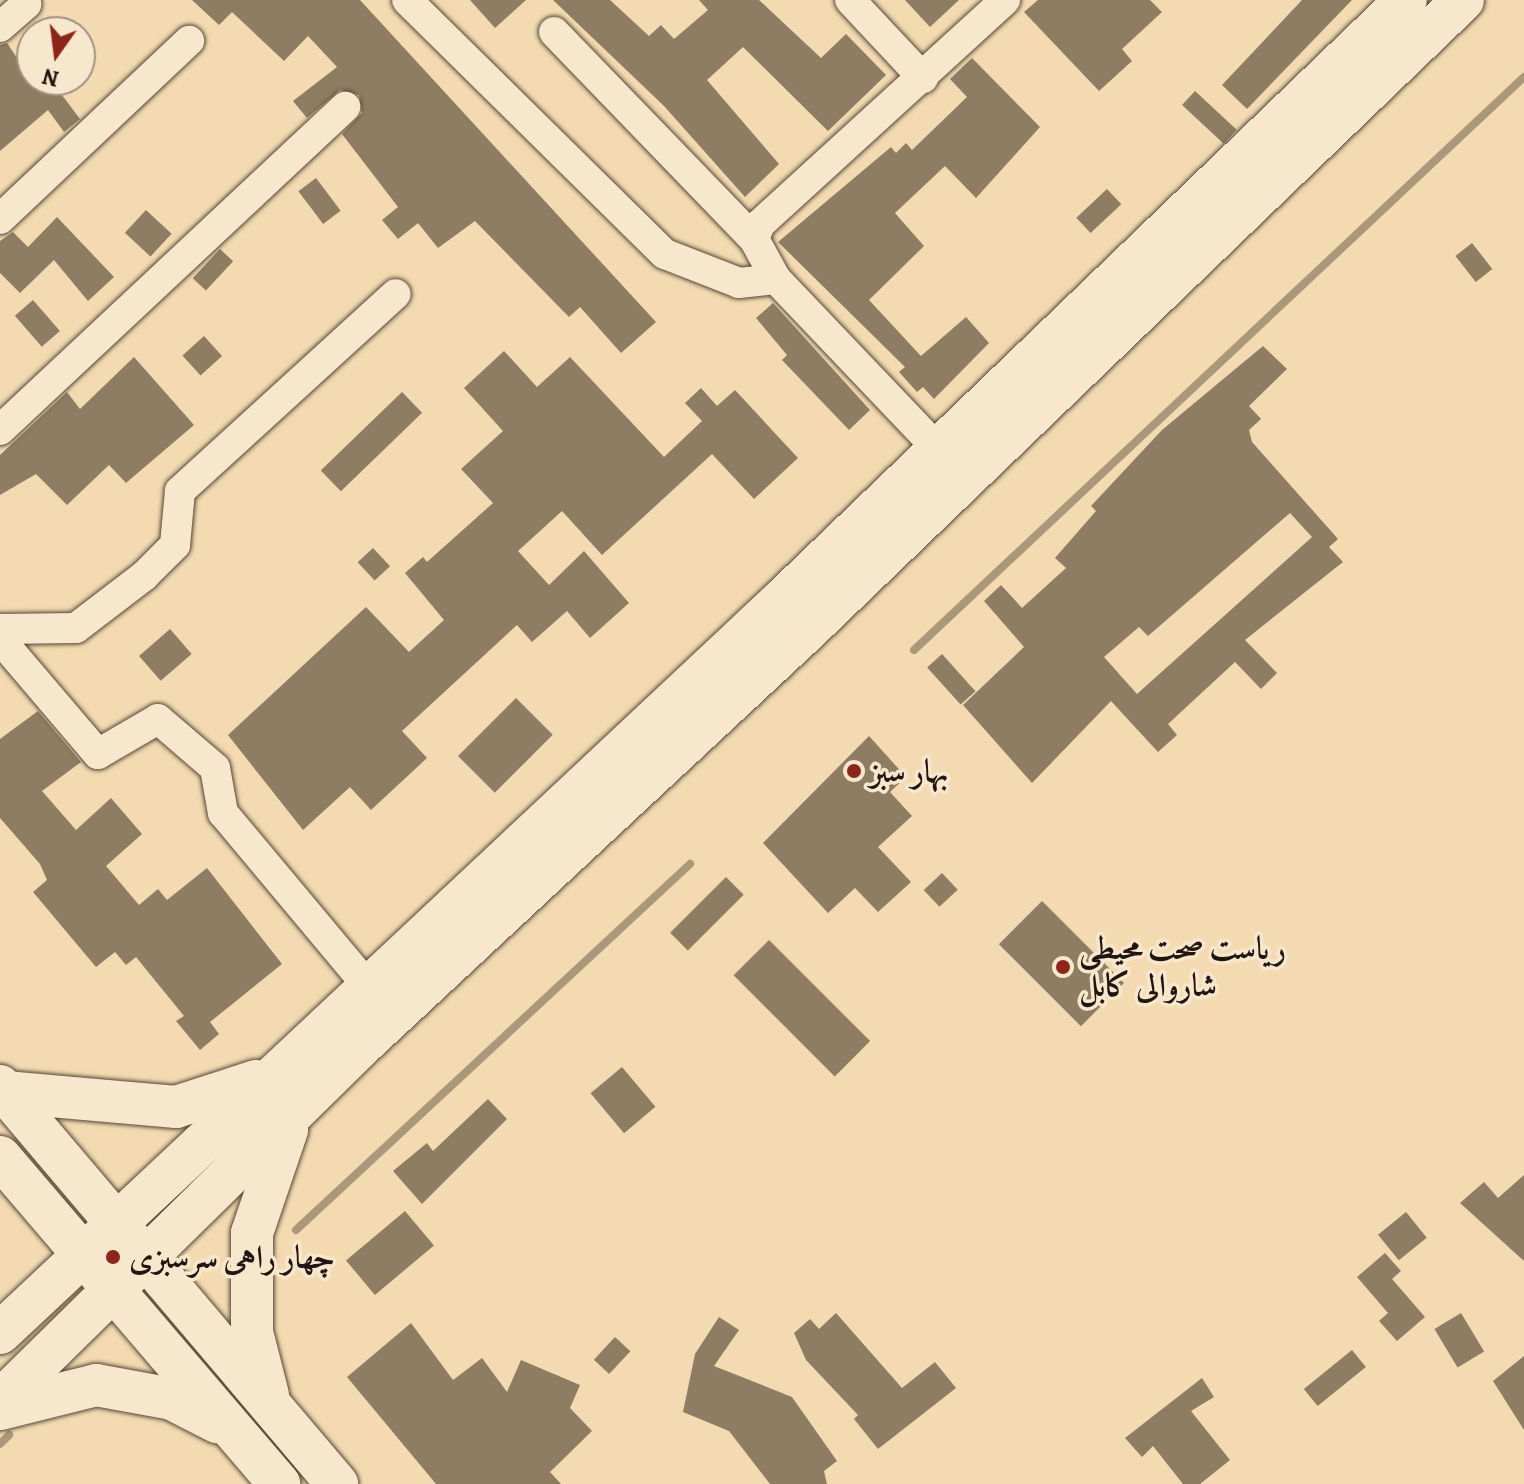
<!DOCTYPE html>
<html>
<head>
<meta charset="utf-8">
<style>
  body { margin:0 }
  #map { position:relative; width:1524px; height:1484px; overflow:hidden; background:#f3dab0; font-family:Alegreya,Amiri,serif }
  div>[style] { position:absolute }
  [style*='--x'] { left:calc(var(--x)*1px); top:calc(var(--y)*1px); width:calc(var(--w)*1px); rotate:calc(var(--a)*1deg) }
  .stream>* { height:8px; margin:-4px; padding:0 4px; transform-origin:4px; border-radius:4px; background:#ab9779 }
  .building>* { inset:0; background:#8e7c63; transform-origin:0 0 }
  .roads { filter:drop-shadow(0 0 2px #554737) drop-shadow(0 0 2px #554737) }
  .street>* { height:30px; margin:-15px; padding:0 15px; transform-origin:15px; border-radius:15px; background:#f7e7cc }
  .secondary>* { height:42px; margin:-21px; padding:0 21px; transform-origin:21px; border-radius:21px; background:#f7e7cc }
  .dots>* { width:22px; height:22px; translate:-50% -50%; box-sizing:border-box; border:4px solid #f7e7cc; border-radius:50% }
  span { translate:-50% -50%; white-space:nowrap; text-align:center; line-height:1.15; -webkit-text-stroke:7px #f7e7cc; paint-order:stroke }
  .poi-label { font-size:32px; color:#20160f; font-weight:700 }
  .left { translate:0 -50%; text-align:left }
  .north { position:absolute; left:16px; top:16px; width:80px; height:80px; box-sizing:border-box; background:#f7e7cc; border:2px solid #a19380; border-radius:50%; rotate:194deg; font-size:22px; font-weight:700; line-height:32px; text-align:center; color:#20160f }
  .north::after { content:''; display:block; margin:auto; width:28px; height:36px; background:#8f2418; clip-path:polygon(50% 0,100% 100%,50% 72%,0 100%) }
</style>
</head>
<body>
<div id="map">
  <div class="stream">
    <i style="--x:914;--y:650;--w:837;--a:-43.21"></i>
    <i style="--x:296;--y:1230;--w:538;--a:-42.89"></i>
    <i style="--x:0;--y:1444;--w:13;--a:-45"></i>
  </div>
  <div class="building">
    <i style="clip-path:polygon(192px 0,360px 0,656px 322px,621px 353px,580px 307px,569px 317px,475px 221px,438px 248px,418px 223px,398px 239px,382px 220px,398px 207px,342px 134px,362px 113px,359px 95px,340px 90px,307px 118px,293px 101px,337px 67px,308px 36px,284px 61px,232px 12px,219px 25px)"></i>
    <i style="clip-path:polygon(470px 0,526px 0,495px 28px)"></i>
    <i style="clip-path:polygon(553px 0,610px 0,649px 36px,661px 25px,674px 39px,708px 10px,699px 0,759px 0,821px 58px,846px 34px,886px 75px,828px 131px,743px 47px,707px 80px,779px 164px,745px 197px,664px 106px)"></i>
    <i style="clip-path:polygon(905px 0,959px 0,930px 27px)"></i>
    <i style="clip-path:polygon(1038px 0,1150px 0,1162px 12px,1122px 49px,1132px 61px,1099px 91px,1024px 12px)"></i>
    <i style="clip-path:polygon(1302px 0,1352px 0,1247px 109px,1222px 85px)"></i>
    <i style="clip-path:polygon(7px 43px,32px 80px,59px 91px,80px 119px,64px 132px,48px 110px,0 151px,0 45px)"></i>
    <i style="clip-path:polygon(972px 58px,1040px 127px,976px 198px,945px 166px,895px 213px,924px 246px,869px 300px,921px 356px,966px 317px,989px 343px,934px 399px,923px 387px,917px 392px,899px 372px,905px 367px,778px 242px,891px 147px,896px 153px,906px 143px,912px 150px,967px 97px,950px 79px)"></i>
    <i style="left:1195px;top:91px;width:57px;height:19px;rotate:43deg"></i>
    <i style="left:316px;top:178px;width:41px;height:22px;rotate:53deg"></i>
    <i style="left:1107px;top:189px;width:21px;height:42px;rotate:47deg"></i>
    <i style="left:146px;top:210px;width:35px;height:31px;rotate:43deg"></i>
    <i style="clip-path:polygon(57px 217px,114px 277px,88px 301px,54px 260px,20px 293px,0 273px,0 241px,13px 232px,28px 247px)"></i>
    <i style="left:1472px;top:243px;width:33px;height:21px;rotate:52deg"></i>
    <i style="left:220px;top:249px;width:18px;height:40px;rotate:43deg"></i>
    <i style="left:33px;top:300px;width:41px;height:24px;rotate:49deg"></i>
    <i style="clip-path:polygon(773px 303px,870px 410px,849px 430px,782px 360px,787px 355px,756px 318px)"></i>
    <i style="left:204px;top:336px;width:27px;height:29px;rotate:48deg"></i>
    <i style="clip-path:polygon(evenodd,1263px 346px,1287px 369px,1249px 406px,1261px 419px,1249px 430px,1252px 442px,1338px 539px,1329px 547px,1343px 562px,1245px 640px,1277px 673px,1261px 689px,1235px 662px,1168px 724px,1177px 735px,1158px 752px,1111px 701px,1032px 783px,963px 705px,1024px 647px,984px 601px,1001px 585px,1022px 608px,1066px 568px,1055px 558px,1096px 511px,1091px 506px,1162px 430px,1263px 346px,1290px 513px,1312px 537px,1137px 694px,1104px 657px,1139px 627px,1148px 636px,1290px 513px)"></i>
    <i style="clip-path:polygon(504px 351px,537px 387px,570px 357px,664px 457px,702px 421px,685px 403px,701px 388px,717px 406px,735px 390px,798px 458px,754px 499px,712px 454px,602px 555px,562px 511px,518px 551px,549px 585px,584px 551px,629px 603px,590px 638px,567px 611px,532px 642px,517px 625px,402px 731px,427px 758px,371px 810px,350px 787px,303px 830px,228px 735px,366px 607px,409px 652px,444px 620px,405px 573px,423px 557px,427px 562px,493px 503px,461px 469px,503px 431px,464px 388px)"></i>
    <i style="clip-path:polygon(134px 357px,194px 425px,126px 483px,109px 465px,67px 505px,36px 474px,0 495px,0 455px,67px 392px,80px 409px)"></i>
    <i style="left:402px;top:392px;width:29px;height:113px;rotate:46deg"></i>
    <i style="left:373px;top:548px;width:25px;height:21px;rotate:47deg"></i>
    <i style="left:170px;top:629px;width:33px;height:41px;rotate:49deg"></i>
    <i style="left:942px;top:654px;width:50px;height:20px;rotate:48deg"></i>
    <i style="left:516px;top:698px;width:52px;height:82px;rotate:45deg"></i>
    <i style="clip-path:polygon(38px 711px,81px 762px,42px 791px,76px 830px,111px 798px,142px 834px,106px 866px,139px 905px,158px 889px,167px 900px,207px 868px,282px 964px,210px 1022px,219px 1034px,200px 1050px,176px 1021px,184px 1016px,136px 957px,126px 965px,115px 952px,96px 967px,33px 892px,47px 880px,40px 864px,0 818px,0 739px)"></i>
    <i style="clip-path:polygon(869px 736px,906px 777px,890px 792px,912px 816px,878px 847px,911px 882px,878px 912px,855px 888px,828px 913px,763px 843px)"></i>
    <i style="left:942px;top:873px;width:23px;height:25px;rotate:47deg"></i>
    <i style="left:726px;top:877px;width:25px;height:79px;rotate:45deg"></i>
    <i style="left:1042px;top:901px;width:116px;height:61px;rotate:45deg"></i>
    <i style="left:769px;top:940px;width:143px;height:50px;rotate:45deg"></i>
    <i style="left:622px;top:1067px;width:52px;height:41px;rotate:50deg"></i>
    <i style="clip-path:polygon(488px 1099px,507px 1119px,422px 1204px,393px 1171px,427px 1143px,433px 1151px)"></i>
    <i style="clip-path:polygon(1524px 1175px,1524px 1261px,1460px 1203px,1484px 1182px,1498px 1198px)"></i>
    <i style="left:405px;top:1211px;width:45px;height:77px;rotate:50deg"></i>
    <i style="left:1406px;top:1212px;width:33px;height:36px;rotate:51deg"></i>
    <i style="clip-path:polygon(1385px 1253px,1401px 1271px,1392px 1279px,1425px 1317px,1397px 1341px,1379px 1321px,1388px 1313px,1357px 1277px)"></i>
    <i style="clip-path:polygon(836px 1313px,902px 1388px,935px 1362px,956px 1388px,878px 1449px,854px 1419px,858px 1415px,806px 1360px,794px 1333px,810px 1319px,819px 1329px)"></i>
    <i style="left:1461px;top:1313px;width:45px;height:31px;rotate:59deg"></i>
    <i style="clip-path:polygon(719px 1317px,739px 1330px,714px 1366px,792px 1397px,837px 1461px,824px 1471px,827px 1484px,770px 1484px,729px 1431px,683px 1412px,695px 1354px)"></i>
    <i style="clip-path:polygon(411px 1323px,453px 1380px,482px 1358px,507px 1392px,521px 1360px,580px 1385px,570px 1408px,592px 1431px,550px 1472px,561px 1484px,436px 1484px,347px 1377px)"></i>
    <i style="left:615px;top:1337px;width:21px;height:31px;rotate:43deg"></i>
    <i style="left:1352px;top:1350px;width:22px;height:62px;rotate:51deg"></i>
    <i style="clip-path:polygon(1524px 1356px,1524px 1430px,1493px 1381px)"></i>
    <i style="clip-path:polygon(1202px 1378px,1214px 1397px,1191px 1411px,1230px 1460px,1200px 1484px,1183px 1484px,1153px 1446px,1142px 1457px,1125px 1438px)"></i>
  </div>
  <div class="roads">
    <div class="street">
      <i style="--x:407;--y:0;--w:362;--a:44.6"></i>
      <i style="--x:665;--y:254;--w:79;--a:21.4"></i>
      <i style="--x:739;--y:283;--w:37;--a:-6"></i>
      <i style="--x:776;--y:279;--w:233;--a:46.4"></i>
      <i style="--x:850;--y:0;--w:107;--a:46.9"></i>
      <i style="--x:0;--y:27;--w:35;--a:-41"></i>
      <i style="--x:554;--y:32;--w:288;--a:46"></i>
      <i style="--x:0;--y:219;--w:260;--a:-43.3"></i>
      <i style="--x:776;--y:279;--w:46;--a:-118.8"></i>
      <i style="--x:754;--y:239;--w:16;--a:-68"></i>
      <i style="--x:760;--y:224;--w:332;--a:-42.4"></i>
      <i style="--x:0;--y:430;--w:473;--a:-43.1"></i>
      <i style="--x:0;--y:629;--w:76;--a:-0.8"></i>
      <i style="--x:76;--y:628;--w:86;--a:-37.4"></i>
      <i style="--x:144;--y:576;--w:44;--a:-45"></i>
      <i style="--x:175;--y:545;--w:54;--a:-84.7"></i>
      <i style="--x:180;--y:491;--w:292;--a:-42.4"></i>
      <i style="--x:0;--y:639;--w:151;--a:49.6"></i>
      <i style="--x:98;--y:754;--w:69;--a:-30.3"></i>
      <i style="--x:158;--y:719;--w:75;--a:40.7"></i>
      <i style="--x:215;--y:768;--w:46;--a:79.9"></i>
      <i style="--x:223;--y:813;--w:224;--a:50.1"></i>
    </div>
    <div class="secondary">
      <i style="--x:0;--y:1086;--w:522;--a:49.74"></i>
      <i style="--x:5;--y:1092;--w:172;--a:5"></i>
      <i style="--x:176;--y:1107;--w:84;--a:-18"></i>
      <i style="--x:0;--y:1157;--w:430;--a:49.5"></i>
      <i style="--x:0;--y:1333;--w:1073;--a:-43.15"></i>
      <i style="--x:783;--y:599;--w:864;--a:-43.87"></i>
      <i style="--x:268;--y:1395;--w:65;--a:-104.3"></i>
      <i style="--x:252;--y:1332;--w:99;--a:-90"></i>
      <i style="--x:252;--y:1233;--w:109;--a:-71.2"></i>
      <i style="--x:0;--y:1401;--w:506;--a:-44.52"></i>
      <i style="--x:361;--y:1046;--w:613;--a:-42.95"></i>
      <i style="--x:810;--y:628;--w:906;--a:-43.88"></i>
      <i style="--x:0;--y:1409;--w:99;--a:-14"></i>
      <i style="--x:96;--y:1385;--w:77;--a:10.4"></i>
      <i style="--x:172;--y:1399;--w:51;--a:27.1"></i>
    </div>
  </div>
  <div class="dots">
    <i style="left:854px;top:771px;background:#8f2418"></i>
    <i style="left:1063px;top:967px;background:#8f2418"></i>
    <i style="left:113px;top:1257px;background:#8f2418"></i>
  </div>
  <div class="poi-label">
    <span class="left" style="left:870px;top:771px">بهار سبز</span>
    <span class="left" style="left:1079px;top:967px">ریاست صحت محیطی<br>شاروالی کابل</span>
    <span class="left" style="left:129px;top:1257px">چهار راهی سرسبزی</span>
  </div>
  <div class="north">N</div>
</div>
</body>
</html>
